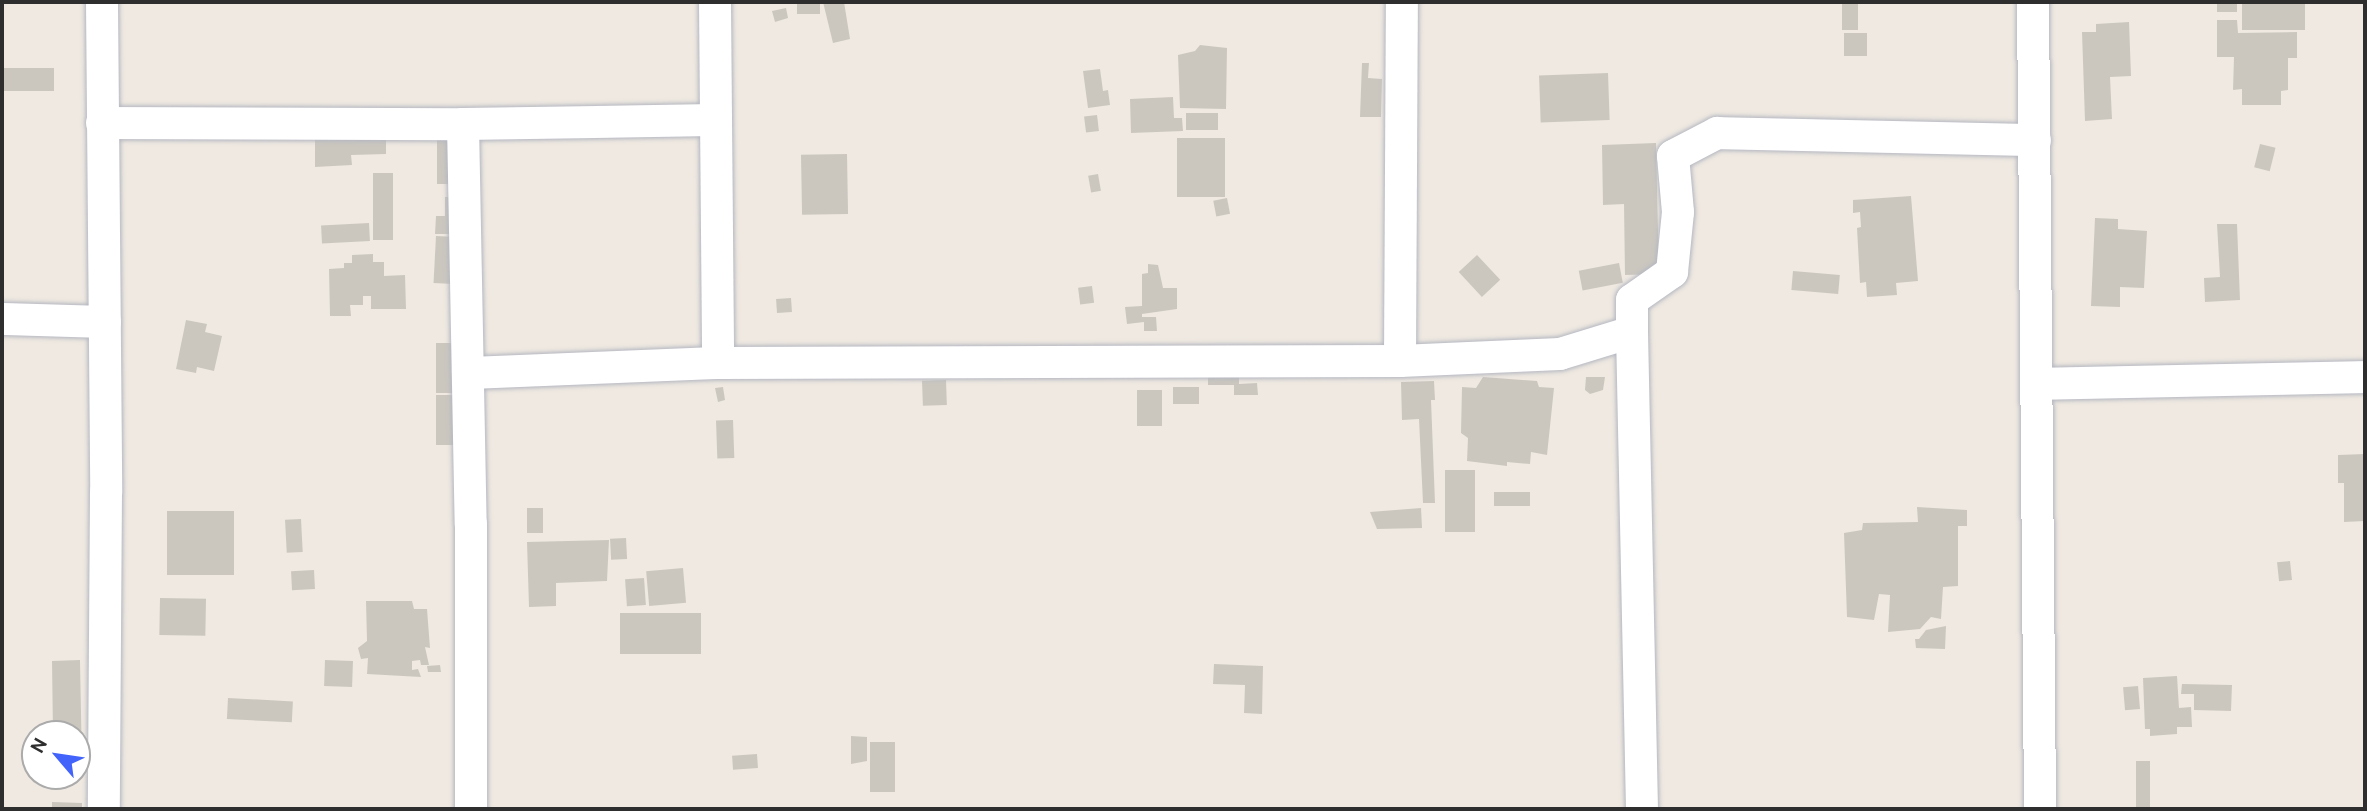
<!DOCTYPE html>
<html>
<head>
<meta charset="utf-8">
<style>
  body { margin:0 }
  #map { position:relative; width:2367px; height:811px; overflow:hidden; background:#efe9e1; font-family:Cabin,sans-serif }
  div>[style] { position:absolute }
  [style*='--x'] { left:calc(var(--x)*1px); top:calc(var(--y)*1px); width:calc(var(--w)*1px); rotate:calc(var(--a)*1deg) }
  .building>* { inset:0; background:#cbc7bf; transform-origin:0 0 }
  .roads { filter:drop-shadow(0 0 2px #b4b7c1) drop-shadow(0 0 2px #b4b7c1) }
  .minor>* { height:32px; margin:-16px; padding:0 16px; transform-origin:16px; border-radius:16px; background:#fff }
  span { translate:-50% -50%; white-space:nowrap; text-align:center; line-height:1.15; -webkit-text-stroke:5px #fff; paint-order:stroke }
  .frame { position:absolute; inset:0; border:4px solid #2e2e2e; pointer-events:none }
  .north { position:absolute; left:21px; top:720px; width:70px; height:70px; box-sizing:border-box; background:#fff; border:2px solid #ababab; border-radius:50%; rotate:299deg; font-size:19px; font-weight:700; line-height:28px; text-align:center; color:#2e2e2e }
  .north::after { content:''; display:block; margin:auto; width:24px; height:32px; background:#4264fb; clip-path:polygon(50% 0,100% 100%,50% 72%,0 100%) }
</style>
</head>
<body>
<div id="map">
  <div class="building">
    <i style="left:797px;top:2px;width:23px;height:12px"></i>
    <i style="clip-path:polygon(823px 2px,844px 2px,850px 39px,833px 43px)"></i>
    <i style="left:1842px;top:2px;width:16px;height:28px"></i>
    <i style="left:2217px;top:2px;width:20px;height:10px"></i>
    <i style="left:2242px;top:2px;width:63px;height:28px"></i>
    <i style="clip-path:polygon(786px 8px,788px 18px,775px 22px,772px 11px)"></i>
    <i style="clip-path:polygon(2217px 20px,2237px 20px,2238px 33px,2297px 32px,2297px 58px,2288px 58px,2288px 90px,2281px 91px,2281px 105px,2242px 105px,2242px 89px,2233px 90px,2234px 57px,2217px 57px)"></i>
    <i style="clip-path:polygon(2129px 22px,2131px 76px,2110px 77px,2112px 119px,2085px 121px,2082px 32px,2096px 32px,2096px 24px)"></i>
    <i style="left:1844px;top:33px;width:23px;height:23px"></i>
    <i style="clip-path:polygon(1200px 45px,1227px 48px,1226px 109px,1180px 108px,1178px 55px,1195px 51px)"></i>
    <i style="clip-path:polygon(1362px 63px,1369px 63px,1368px 78px,1382px 79px,1381px 117px,1360px 117px)"></i>
    <i style="left:2px;top:68px;width:52px;height:23px"></i>
    <i style="clip-path:polygon(1100px 69px,1103px 91px,1108px 90px,1110px 105px,1088px 108px,1083px 71px)"></i>
    <i style="left:1608px;top:73px;width:47px;height:69px;rotate:88deg"></i>
    <i style="clip-path:polygon(1173px 97px,1174px 118px,1182px 118px,1183px 131px,1131px 133px,1130px 99px)"></i>
    <i style="left:1186px;top:113px;width:32px;height:17px"></i>
    <i style="left:1097px;top:115px;width:16px;height:13px;rotate:83deg"></i>
    <i style="left:437px;top:132px;width:20px;height:52px"></i>
    <i style="clip-path:polygon(386px 134px,386px 154px,351px 155px,352px 165px,315px 167px,315px 136px)"></i>
    <i style="left:1225px;top:138px;width:59px;height:48px;rotate:90deg"></i>
    <i style="clip-path:polygon(1656px 143px,1659px 274px,1625px 275px,1624px 204px,1603px 205px,1602px 145px)"></i>
    <i style="left:2260px;top:144px;width:16px;height:24px;rotate:14deg"></i>
    <i style="left:847px;top:154px;width:60px;height:46px;rotate:89deg"></i>
    <i style="left:373px;top:173px;width:20px;height:67px"></i>
    <i style="left:1098px;top:174px;width:17px;height:10px;rotate:80deg"></i>
    <i style="clip-path:polygon(1911px 196px,1918px 281px,1896px 283px,1897px 295px,1867px 297px,1866px 282px,1860px 283px,1857px 228px,1861px 227px,1860px 212px,1853px 213px,1853px 200px)"></i>
    <i style="clip-path:polygon(445px 197px,457px 197px,457px 234px,435px 234px,436px 216px,445px 216px)"></i>
    <i style="left:1227px;top:198px;width:16px;height:14px;rotate:79deg"></i>
    <i style="clip-path:polygon(2095px 218px,2118px 219px,2118px 229px,2147px 231px,2144px 288px,2120px 287px,2120px 307px,2091px 306px)"></i>
    <i style="left:369px;top:223px;width:18px;height:48px;rotate:87deg"></i>
    <i style="clip-path:polygon(2217px 224px,2237px 224px,2240px 300px,2205px 302px,2204px 278px,2220px 277px)"></i>
    <i style="left:436px;top:236px;width:20px;height:47px;rotate:3deg"></i>
    <i style="clip-path:polygon(373px 254px,373px 262px,384px 262px,384px 276px,405px 275px,406px 309px,371px 309px,371px 296px,363px 296px,363px 305px,350px 305px,351px 316px,330px 316px,329px 269px,344px 268px,344px 263px,352px 263px,352px 255px)"></i>
    <i style="left:1477px;top:255px;width:34px;height:25px;rotate:47deg"></i>
    <i style="left:1619px;top:263px;width:20px;height:41px;rotate:79deg"></i>
    <i style="clip-path:polygon(1148px 264px,1158px 265px,1163px 288px,1177px 288px,1177px 309px,1142px 314px,1142px 317px,1156px 317px,1157px 331px,1144px 331px,1144px 322px,1127px 324px,1125px 307px,1142px 306px,1142px 274px,1148px 273px)"></i>
    <i style="left:1793px;top:271px;width:47px;height:19px;rotate:5deg"></i>
    <i style="left:1092px;top:286px;width:17px;height:14px;rotate:83deg"></i>
    <i style="left:791px;top:298px;width:14px;height:15px;rotate:86deg"></i>
    <i style="clip-path:polygon(186px 320px,207px 324px,205px 332px,222px 336px,214px 371px,197px 367px,196px 373px,176px 369px)"></i>
    <i style="left:436px;top:343px;width:23px;height:50px"></i>
    <i style="clip-path:polygon(1239px 371px,1239px 384px,1257px 383px,1258px 395px,1234px 395px,1234px 385px,1208px 385px,1208px 372px)"></i>
    <i style="clip-path:polygon(1483px 377px,1537px 381px,1539px 387px,1554px 388px,1547px 455px,1531px 452px,1530px 464px,1507px 462px,1507px 466px,1467px 461px,1468px 438px,1461px 433px,1462px 387px,1476px 388px)"></i>
    <i style="clip-path:polygon(1586px 377px,1605px 377px,1603px 390px,1590px 394px,1585px 390px)"></i>
    <i style="left:946px;top:380px;width:25px;height:24px;rotate:88deg"></i>
    <i style="clip-path:polygon(1434px 381px,1435px 400px,1431px 400px,1435px 503px,1423px 503px,1419px 419px,1402px 420px,1401px 382px)"></i>
    <i style="clip-path:polygon(723px 387px,725px 400px,718px 402px,715px 388px)"></i>
    <i style="left:1173px;top:387px;width:26px;height:17px"></i>
    <i style="left:1162px;top:390px;width:36px;height:25px;rotate:90deg"></i>
    <i style="left:459px;top:395px;width:50px;height:23px;rotate:90deg"></i>
    <i style="left:733px;top:420px;width:38px;height:17px;rotate:88deg"></i>
    <i style="clip-path:polygon(2365px 454px,2365px 521px,2344px 522px,2344px 483px,2338px 483px,2338px 455px)"></i>
    <i style="left:1445px;top:470px;width:30px;height:62px"></i>
    <i style="left:1494px;top:492px;width:36px;height:14px"></i>
    <i style="clip-path:polygon(1917px 507px,1967px 510px,1967px 526px,1958px 526px,1958px 586px,1943px 587px,1941px 619px,1931px 617px,1920px 629px,1888px 632px,1890px 595px,1879px 594px,1874px 620px,1847px 617px,1844px 533px,1862px 530px,1863px 523px,1918px 522px)"></i>
    <i style="left:527px;top:508px;width:16px;height:25px"></i>
    <i style="clip-path:polygon(1421px 508px,1422px 528px,1377px 529px,1370px 512px)"></i>
    <i style="left:167px;top:511px;width:67px;height:64px"></i>
    <i style="left:301px;top:519px;width:33px;height:16px;rotate:87deg"></i>
    <i style="left:626px;top:538px;width:21px;height:16px;rotate:87deg"></i>
    <i style="clip-path:polygon(609px 540px,607px 581px,556px 583px,556px 606px,529px 607px,527px 542px)"></i>
    <i style="left:2290px;top:561px;width:19px;height:13px;rotate:84deg"></i>
    <i style="left:683px;top:568px;width:35px;height:37px;rotate:85deg"></i>
    <i style="left:314px;top:570px;width:19px;height:23px;rotate:87deg"></i>
    <i style="left:644px;top:578px;width:27px;height:19px;rotate:86deg"></i>
    <i style="left:160px;top:598px;width:46px;height:37px;rotate:1deg"></i>
    <i style="clip-path:polygon(366px 601px,412px 601px,414px 609px,427px 609px,430px 648px,425px 647px,429px 665px,421px 665px,420px 660px,412px 661px,412px 670px,418px 669px,421px 677px,367px 674px,368px 658px,361px 659px,358px 648px,367px 641px)"></i>
    <i style="left:701px;top:613px;width:41px;height:81px;rotate:90deg"></i>
    <i style="clip-path:polygon(1946px 626px,1945px 649px,1916px 648px,1915px 639px,1919px 639px,1926px 630px)"></i>
    <i style="clip-path:polygon(80px 660px,82px 765px,77px 765px,77px 734px,53px 734px,52px 661px)"></i>
    <i style="left:325px;top:660px;width:28px;height:26px;rotate:2deg"></i>
    <i style="clip-path:polygon(1214px 664px,1263px 666px,1262px 714px,1244px 713px,1245px 685px,1213px 684px)"></i>
    <i style="clip-path:polygon(440px 665px,441px 672px,428px 672px,427px 666px)"></i>
    <i style="clip-path:polygon(2177px 676px,2179px 708px,2191px 707px,2192px 727px,2177px 727px,2177px 734px,2150px 736px,2150px 729px,2145px 729px,2143px 678px)"></i>
    <i style="clip-path:polygon(2182px 684px,2232px 685px,2231px 711px,2194px 710px,2194px 694px,2181px 694px)"></i>
    <i style="left:2138px;top:686px;width:23px;height:15px;rotate:85deg"></i>
    <i style="left:228px;top:698px;width:65px;height:21px;rotate:3deg"></i>
    <i style="clip-path:polygon(851px 736px,867px 737px,867px 761px,851px 764px)"></i>
    <i style="left:870px;top:742px;width:25px;height:50px"></i>
    <i style="left:757px;top:754px;width:14px;height:25px;rotate:86deg"></i>
    <i style="left:2136px;top:761px;width:14px;height:48px"></i>
    <i style="clip-path:polygon(52px 802px,82px 803px,82px 809px,52px 809px)"></i>
  </div>
  <div class="roads">
    <div class="minor">
      <i style="--x:102;--y:2;--w:490;--a:89.5"></i>
      <i style="--x:106;--y:492;--w:317;--a:90.4"></i>
      <i style="--x:715;--y:2;--w:361;--a:89.5"></i>
      <i style="--x:718;--y:363;--w:682;--a:-0.17"></i>
      <i style="--x:1400;--y:361;--w:160;--a:-2.5"></i>
      <i style="--x:1560;--y:354;--w:75;--a:-17"></i>
      <i style="--x:1632;--y:332;--w:32;--a:-90"></i>
      <i style="--x:1632;--y:300;--w:49;--a:-35"></i>
      <i style="--x:1672;--y:272;--w:60;--a:-84.3"></i>
      <i style="--x:1678;--y:212;--w:56;--a:-95.1"></i>
      <i style="--x:1673;--y:156;--w:50;--a:-27.6"></i>
      <i style="--x:1717;--y:133;--w:318;--a:1.3"></i>
      <i style="--x:2033;--y:2;--w:807;--a:89.5"></i>
      <i style="--x:102;--y:123;--w:361;--a:0.2"></i>
      <i style="--x:463;--y:124;--w:251;--a:-0.9"></i>
      <i style="--x:463;--y:124;--w:400;--a:88.9"></i>
      <i style="--x:471;--y:524;--w:285;--a:90"></i>
      <i style="--x:2;--y:319;--w:103;--a:1.7"></i>
      <i style="--x:1632;--y:332;--w:477;--a:88.8"></i>
      <i style="--x:1400;--y:361;--w:359;--a:-89.7"></i>
      <i style="--x:468;--y:373;--w:250;--a:-2.3"></i>
      <i style="--x:2037;--y:384;--w:328;--a:-1.2"></i>
    </div>
  </div>
  <div class="frame"></div>
  <div class="north">N</div>
</div>
</body>
</html>
